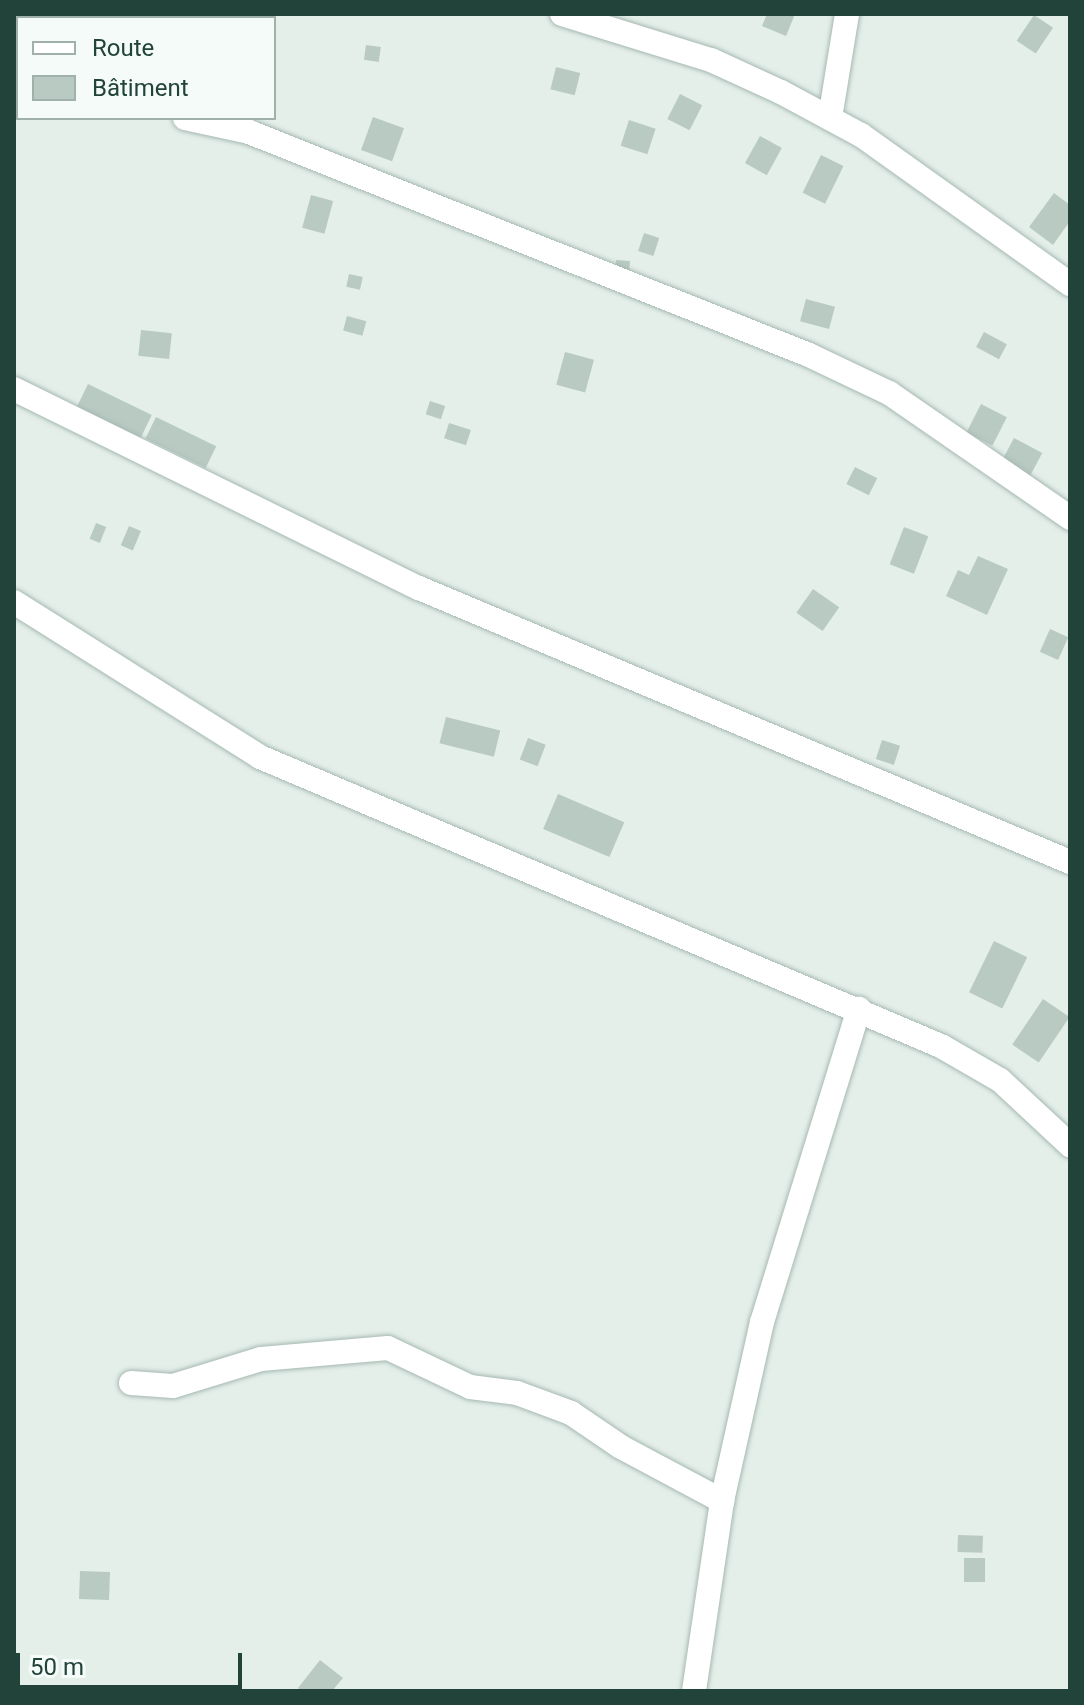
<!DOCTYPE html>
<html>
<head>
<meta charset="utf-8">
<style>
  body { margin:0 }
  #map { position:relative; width:1084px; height:1705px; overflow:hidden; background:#e4efea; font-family:Roboto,sans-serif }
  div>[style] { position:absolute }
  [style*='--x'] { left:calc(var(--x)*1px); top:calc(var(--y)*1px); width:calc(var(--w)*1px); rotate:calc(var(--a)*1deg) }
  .building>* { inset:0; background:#b9cac3; transform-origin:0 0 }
  .roads { filter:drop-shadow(0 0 2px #a6b8b2) drop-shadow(0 0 2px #a6b8b2) }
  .minor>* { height:24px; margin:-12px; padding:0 12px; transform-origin:12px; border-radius:12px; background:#fff }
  span { translate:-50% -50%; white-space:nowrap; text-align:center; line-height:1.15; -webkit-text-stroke:6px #f5fbf8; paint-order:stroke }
  .frame { position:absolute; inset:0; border:16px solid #21433a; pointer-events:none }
  .legend { position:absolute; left:16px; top:16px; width:260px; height:104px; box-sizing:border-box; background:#f5fbf8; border:2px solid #a0b1ac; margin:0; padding:10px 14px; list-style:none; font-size:24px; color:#21433a }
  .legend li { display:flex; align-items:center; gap:16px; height:40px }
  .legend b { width:40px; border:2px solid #a0b1ac }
  .scale { position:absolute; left:16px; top:1653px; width:226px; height:36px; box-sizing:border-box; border:4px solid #21433a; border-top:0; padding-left:10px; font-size:24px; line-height:28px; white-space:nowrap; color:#21433a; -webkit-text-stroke:6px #f5fbf8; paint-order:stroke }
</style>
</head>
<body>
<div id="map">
  <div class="building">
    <i style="clip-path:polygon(767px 14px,795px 14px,786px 36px,762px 26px)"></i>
    <i style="left:1034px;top:15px;width:23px;height:31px;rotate:34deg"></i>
    <i style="left:366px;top:45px;width:15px;height:15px;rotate:8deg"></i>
    <i style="left:556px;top:67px;width:25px;height:23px;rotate:14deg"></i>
    <i style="left:680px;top:94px;width:25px;height:28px;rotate:27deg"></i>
    <i style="left:373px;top:117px;width:33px;height:35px;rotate:20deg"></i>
    <i style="left:629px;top:120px;width:28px;height:27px;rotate:18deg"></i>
    <i style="left:760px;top:136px;width:25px;height:31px;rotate:29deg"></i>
    <i style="left:821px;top:155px;width:25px;height:42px;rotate:26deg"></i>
    <i style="clip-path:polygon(1054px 193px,1070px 205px,1070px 221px,1053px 245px,1029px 227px)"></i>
    <i style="left:311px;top:195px;width:23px;height:34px;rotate:15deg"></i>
    <i style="left:644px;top:233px;width:16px;height:19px;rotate:18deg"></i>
    <i style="left:616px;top:260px;width:14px;height:13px;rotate:4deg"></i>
    <i style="left:349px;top:274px;width:14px;height:13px;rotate:12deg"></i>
    <i style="left:806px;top:299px;width:30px;height:23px;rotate:15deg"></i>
    <i style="left:347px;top:316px;width:20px;height:15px;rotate:15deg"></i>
    <i style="left:141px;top:330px;width:31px;height:26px;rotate:6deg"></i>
    <i style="left:984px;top:332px;width:26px;height:17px;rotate:28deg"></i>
    <i style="left:565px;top:352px;width:30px;height:34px;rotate:15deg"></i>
    <i style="left:88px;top:384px;width:71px;height:25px;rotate:26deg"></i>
    <i style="left:430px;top:401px;width:16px;height:14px;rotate:18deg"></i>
    <i style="left:981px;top:404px;width:29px;height:32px;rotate:27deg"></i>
    <i style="left:156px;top:417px;width:67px;height:24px;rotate:26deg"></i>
    <i style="left:449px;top:423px;width:23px;height:16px;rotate:18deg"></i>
    <i style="left:1014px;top:438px;width:32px;height:25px;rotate:28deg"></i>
    <i style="left:855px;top:467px;width:25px;height:19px;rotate:27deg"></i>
    <i style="left:96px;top:523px;width:11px;height:17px;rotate:22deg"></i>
    <i style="left:129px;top:526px;width:13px;height:21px;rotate:23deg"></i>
    <i style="left:904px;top:527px;width:26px;height:40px;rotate:21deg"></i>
    <i style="clip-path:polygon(978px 556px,1008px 569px,987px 615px,946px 596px,958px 570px,969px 575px)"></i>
    <i style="left:813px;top:589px;width:32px;height:29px;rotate:35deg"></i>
    <i style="left:1050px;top:629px;width:20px;height:25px;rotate:24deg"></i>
    <i style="left:446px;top:717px;width:56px;height:27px;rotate:14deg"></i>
    <i style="left:528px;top:738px;width:19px;height:23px;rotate:21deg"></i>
    <i style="left:882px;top:740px;width:19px;height:20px;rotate:18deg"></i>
    <i style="left:558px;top:794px;width:72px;height:38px;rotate:23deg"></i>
    <i style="left:994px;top:941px;width:37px;height:57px;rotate:26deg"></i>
    <i style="left:1043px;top:999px;width:32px;height:55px;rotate:34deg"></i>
    <i style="left:958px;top:1535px;width:25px;height:17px;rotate:2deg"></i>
    <i style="left:964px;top:1558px;width:21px;height:24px"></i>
    <i style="left:80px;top:1571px;width:30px;height:28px;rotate:2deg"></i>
    <i style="clip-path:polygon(320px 1660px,343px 1678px,332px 1691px,302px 1691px,298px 1688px)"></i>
  </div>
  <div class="roads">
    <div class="minor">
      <i style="--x:562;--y:14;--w:156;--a:17.2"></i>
      <i style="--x:711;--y:60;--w:77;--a:24.6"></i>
      <i style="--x:781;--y:92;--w:91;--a:28.3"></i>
      <i style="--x:861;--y:135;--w:257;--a:35.5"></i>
      <i style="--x:14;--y:75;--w:4;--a:14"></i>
      <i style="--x:185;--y:118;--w:66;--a:12.3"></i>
      <i style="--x:249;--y:132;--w:603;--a:21.71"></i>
      <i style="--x:809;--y:355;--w:89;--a:25.4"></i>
      <i style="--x:889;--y:393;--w:220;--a:34.6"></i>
      <i style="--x:830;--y:118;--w:105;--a:-80.7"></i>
      <i style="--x:14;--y:389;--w:451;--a:26.2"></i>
      <i style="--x:419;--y:588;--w:706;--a:22.83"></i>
      <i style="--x:14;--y:602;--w:291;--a:32.2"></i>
      <i style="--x:260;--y:757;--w:740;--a:23"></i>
      <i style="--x:941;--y:1046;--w:68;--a:30"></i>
      <i style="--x:1000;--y:1080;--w:96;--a:42.9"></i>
      <i style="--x:131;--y:1383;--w:42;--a:4.1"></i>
      <i style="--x:173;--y:1386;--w:92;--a:-17.1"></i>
      <i style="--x:261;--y:1359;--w:127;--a:-5"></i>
      <i style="--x:388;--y:1348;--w:91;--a:25.4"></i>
      <i style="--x:470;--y:1387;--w:47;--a:7.3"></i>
      <i style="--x:517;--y:1393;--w:58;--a:20.3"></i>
      <i style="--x:571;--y:1413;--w:60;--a:34.2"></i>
      <i style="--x:621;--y:1447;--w:115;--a:28.1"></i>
      <i style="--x:694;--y:1691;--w:192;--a:-81.6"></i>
      <i style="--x:722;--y:1501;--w:183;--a:-77.4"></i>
      <i style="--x:762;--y:1322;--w:328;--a:-72.8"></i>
    </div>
  </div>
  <div class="frame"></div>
  <ul class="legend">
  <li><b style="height:10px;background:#fff"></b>Route</li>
  <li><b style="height:22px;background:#b9cac3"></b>Bâtiment</li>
  </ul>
  <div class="scale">50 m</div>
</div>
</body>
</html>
